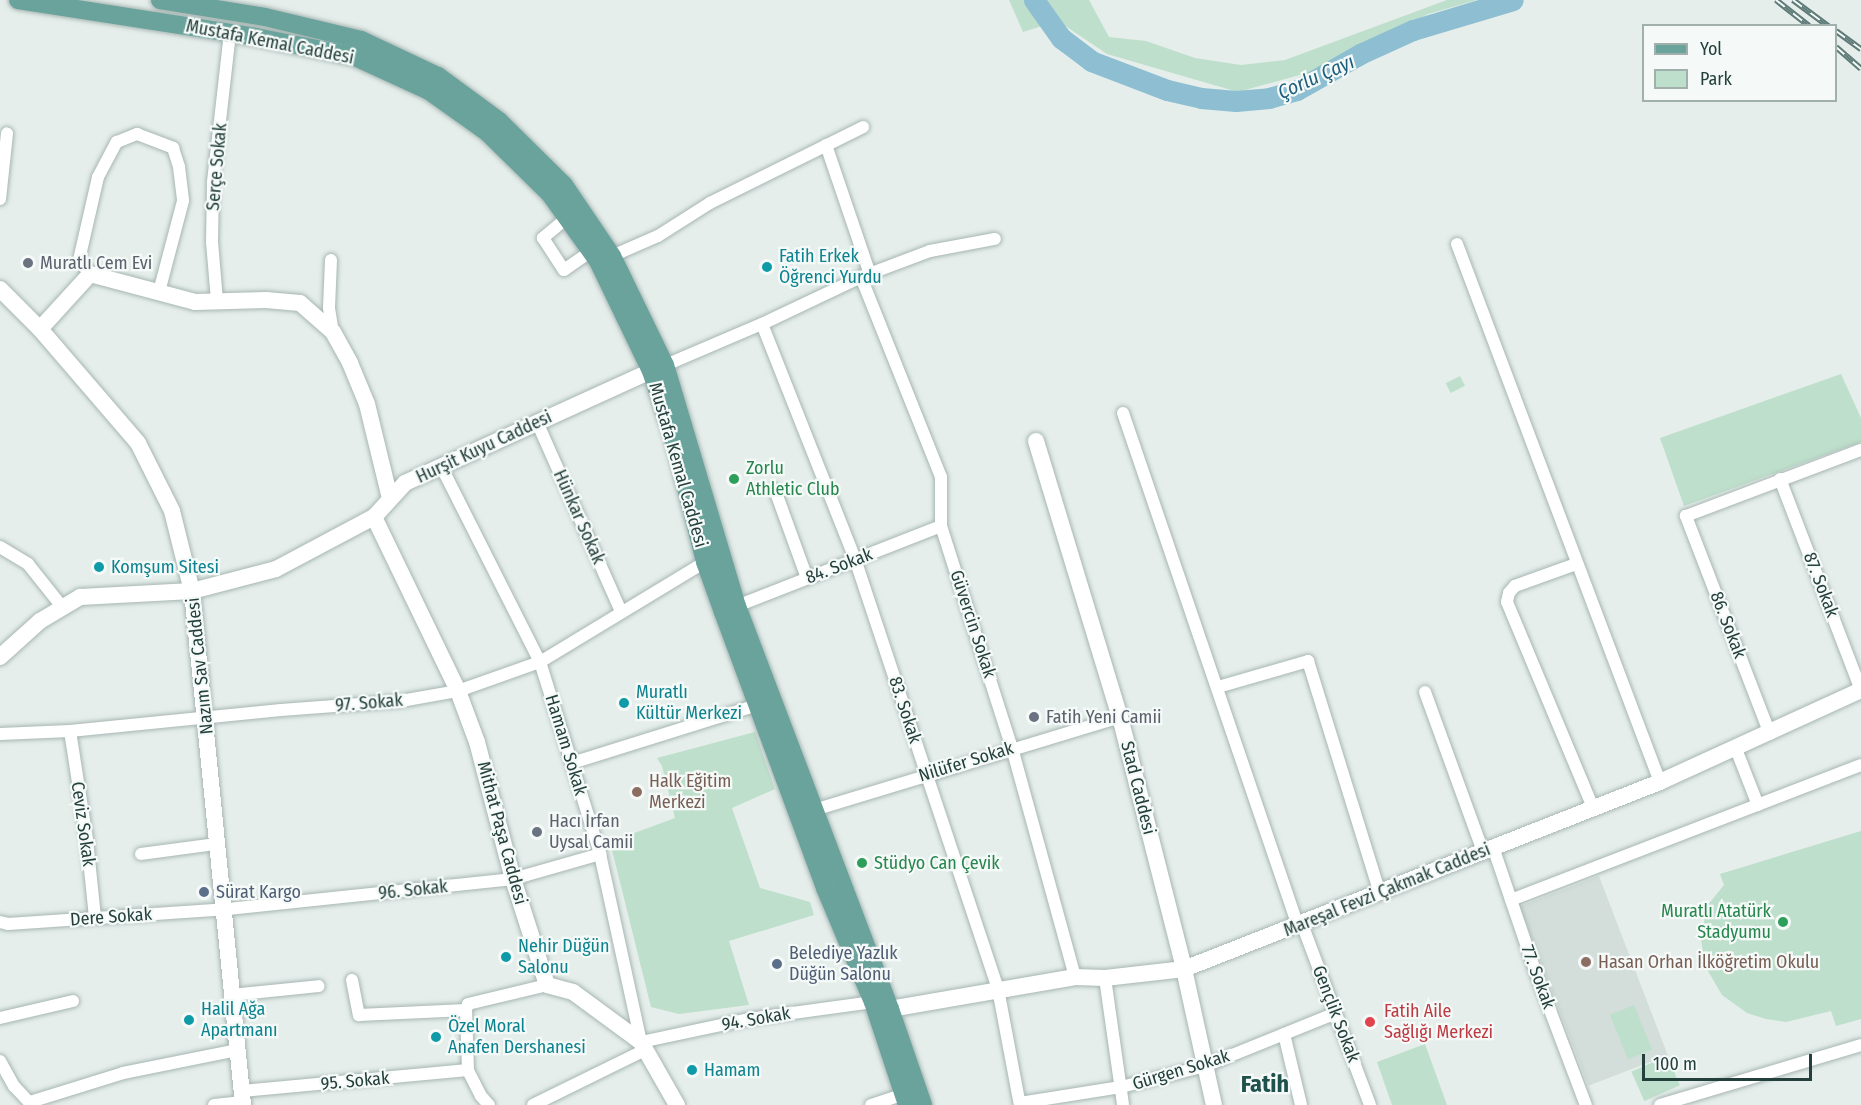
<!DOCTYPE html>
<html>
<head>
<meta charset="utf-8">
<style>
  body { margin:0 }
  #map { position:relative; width:1861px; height:1105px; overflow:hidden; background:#e5eeeb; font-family:"Fira Sans Condensed",sans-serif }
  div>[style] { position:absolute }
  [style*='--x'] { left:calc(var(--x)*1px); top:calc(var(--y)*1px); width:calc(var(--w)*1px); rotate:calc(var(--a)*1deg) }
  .built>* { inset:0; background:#d3deda; transform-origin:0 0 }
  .green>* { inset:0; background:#bedfcb; transform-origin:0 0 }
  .river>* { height:21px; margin:-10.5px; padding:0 10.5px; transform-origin:10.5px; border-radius:10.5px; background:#8dbed2 }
  .roads { filter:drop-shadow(0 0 2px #a7b6b3) drop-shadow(0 0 2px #a7b6b3) }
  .street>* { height:12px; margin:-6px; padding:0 6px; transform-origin:6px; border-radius:6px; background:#fff }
  .secondary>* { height:16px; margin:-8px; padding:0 8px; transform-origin:8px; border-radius:8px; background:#fff }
  .primary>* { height:18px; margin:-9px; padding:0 9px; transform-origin:9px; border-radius:9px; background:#69a39c }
  .rail>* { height:6px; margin-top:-3px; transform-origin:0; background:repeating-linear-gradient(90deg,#f5faf8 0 11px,#5e7b78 0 22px); box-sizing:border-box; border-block:2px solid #5e7b78 }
  .dots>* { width:16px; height:16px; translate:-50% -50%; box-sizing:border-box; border:3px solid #f5faf8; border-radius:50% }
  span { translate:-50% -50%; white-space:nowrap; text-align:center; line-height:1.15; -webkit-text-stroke:4.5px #f5faf8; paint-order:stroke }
  .street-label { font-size:18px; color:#24403c }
  .culture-label { font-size:18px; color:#0d838f }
  .left { translate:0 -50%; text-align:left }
  .worship-label { font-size:18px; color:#5b616d }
  .leisure-label { font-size:18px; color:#27864d }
  .right { translate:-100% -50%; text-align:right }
  .education-label { font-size:18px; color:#785e54 }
  .service-label { font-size:18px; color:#4e5e75 }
  .health-label { font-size:18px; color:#be3a42 }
  .water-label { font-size:20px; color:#1d5f7d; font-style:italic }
  .district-label { font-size:24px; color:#1f524d; font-weight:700 }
  .legend { position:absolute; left:1642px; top:24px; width:195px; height:78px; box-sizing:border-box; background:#f5faf8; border:2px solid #a1b0ad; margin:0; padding:8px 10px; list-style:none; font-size:18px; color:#24403c }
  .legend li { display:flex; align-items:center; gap:12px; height:30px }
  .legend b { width:30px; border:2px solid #a1b0ad }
  .scale { position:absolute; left:1642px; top:1054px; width:170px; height:27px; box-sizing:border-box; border:3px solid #24403c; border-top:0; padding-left:8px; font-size:18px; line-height:21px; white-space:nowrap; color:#24403c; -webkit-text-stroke:4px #f5faf8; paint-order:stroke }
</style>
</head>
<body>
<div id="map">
  <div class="built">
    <i style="left:1599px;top:876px;width:192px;height:85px;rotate:69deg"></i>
  </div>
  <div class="green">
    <i style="clip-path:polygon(1009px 0,1089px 0,1109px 37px,1146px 41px,1195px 58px,1241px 65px,1285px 60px,1447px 0,1477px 0,1428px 14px,1321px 69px,1238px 92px,1107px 54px,1058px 21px,1023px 32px)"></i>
    <i style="clip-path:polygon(1841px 374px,1861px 418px,1861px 442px,1684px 506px,1660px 438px)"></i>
    <i style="left:1460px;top:376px;width:11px;height:16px;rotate:63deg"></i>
    <i style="clip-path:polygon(755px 732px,775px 789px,732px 808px,760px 888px,810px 902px,814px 915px,729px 941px,749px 1005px,679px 1014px,651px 1007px,610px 842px,675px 818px,662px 766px,657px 758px)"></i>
    <i style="clip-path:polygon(1861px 831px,1861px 1019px,1836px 1026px,1831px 1011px,1786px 1022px,1766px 1019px,1747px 1013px,1722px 995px,1705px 966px,1701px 939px,1707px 906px,1724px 885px,1720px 874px)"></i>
    <i style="left:1634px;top:1005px;width:48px;height:26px;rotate:68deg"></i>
    <i style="clip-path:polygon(1425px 1044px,1447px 1105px,1392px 1105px,1377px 1062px)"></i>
    <i style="left:1667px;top:1056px;width:32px;height:39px;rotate:66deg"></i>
  </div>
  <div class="river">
    <i style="--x:1034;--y:0;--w:47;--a:54.6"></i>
    <i style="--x:1061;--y:38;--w:38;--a:37"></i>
    <i style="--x:1091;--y:61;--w:81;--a:20.9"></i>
    <i style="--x:1167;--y:90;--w:35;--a:13"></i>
    <i style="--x:1201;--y:98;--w:35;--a:5"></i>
    <i style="--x:1236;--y:101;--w:33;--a:-5"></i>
    <i style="--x:1269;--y:98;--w:29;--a:-16"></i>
    <i style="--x:1297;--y:90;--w:73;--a:-29.7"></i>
    <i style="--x:1360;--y:54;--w:58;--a:-24.4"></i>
    <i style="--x:1413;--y:30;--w:104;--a:-16.7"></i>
  </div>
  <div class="roads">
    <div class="street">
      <i style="--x:826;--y:145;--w:136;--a:71.2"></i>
      <i style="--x:0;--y:199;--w:66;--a:-83.9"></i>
      <i style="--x:568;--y:217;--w:33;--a:140"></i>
      <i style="--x:543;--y:238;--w:38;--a:57"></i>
      <i style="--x:564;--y:270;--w:33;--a:-35"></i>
      <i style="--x:1457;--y:244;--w:575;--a:69.33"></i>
      <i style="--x:612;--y:256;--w:50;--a:-23.5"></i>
      <i style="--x:658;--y:236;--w:62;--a:-32.4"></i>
      <i style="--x:710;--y:203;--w:171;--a:-26.4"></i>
      <i style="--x:331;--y:260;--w:48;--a:92.4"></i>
      <i style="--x:329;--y:308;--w:24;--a:81"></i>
      <i style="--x:90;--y:274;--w:18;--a:-128"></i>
      <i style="--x:79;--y:260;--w:85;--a:-77.1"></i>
      <i style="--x:98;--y:177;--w:40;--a:-62"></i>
      <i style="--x:117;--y:142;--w:22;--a:-22"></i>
      <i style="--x:137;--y:134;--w:39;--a:21"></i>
      <i style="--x:173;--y:148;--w:20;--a:72"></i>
      <i style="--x:179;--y:167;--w:34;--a:83"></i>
      <i style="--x:183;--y:201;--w:94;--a:104.8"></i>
      <i style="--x:861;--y:277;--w:215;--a:68.2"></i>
      <i style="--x:941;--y:477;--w:49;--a:90"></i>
      <i style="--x:941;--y:526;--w:233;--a:72.3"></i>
      <i style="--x:1012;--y:748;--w:238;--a:74.6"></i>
      <i style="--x:217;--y:301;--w:59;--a:-94.8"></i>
      <i style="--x:212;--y:242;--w:60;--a:-89"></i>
      <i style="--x:213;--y:182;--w:150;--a:-83.5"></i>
      <i style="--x:762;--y:324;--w:253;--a:68.4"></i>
      <i style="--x:855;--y:559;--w:453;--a:71.6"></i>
      <i style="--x:998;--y:989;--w:118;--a:79.3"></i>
      <i style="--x:661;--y:367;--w:110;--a:-23.1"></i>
      <i style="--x:762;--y:324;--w:110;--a:-25.4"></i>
      <i style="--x:861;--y:277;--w:74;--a:-20.6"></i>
      <i style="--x:930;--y:251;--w:66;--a:-10.5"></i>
      <i style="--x:1123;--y:413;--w:542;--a:71.16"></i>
      <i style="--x:537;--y:422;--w:208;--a:66.1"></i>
      <i style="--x:441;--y:466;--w:220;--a:63.2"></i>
      <i style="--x:540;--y:662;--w:201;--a:72.6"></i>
      <i style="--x:600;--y:854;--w:192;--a:77.7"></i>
      <i style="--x:641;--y:1042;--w:110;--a:-12"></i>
      <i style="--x:749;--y:1019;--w:125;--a:-7.8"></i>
      <i style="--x:1780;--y:479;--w:226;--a:69"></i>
      <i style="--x:775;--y:490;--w:94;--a:70"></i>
      <i style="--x:0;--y:547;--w:33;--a:31"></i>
      <i style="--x:28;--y:564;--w:56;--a:51.5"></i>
      <i style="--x:1576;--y:564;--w:65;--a:160.2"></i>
      <i style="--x:1515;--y:586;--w:9;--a:131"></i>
      <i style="--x:1509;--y:593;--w:9;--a:103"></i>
      <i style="--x:1507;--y:602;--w:223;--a:67.3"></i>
      <i style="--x:737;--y:606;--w:219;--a:-21.4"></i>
      <i style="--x:1218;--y:687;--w:94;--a:-16.1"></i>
      <i style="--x:1308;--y:661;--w:241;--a:72.8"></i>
      <i style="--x:1425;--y:692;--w:169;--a:70"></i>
      <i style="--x:70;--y:731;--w:110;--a:81.1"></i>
      <i style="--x:87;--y:840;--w:78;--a:84.1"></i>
      <i style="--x:0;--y:734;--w:70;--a:-2.5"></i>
      <i style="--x:70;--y:731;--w:212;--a:-5.7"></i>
      <i style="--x:281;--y:710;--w:120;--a:-4.3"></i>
      <i style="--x:401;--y:701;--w:58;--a:-10"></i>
      <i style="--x:458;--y:691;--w:87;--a:-19.5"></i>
      <i style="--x:540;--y:662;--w:193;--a:-31.2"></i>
      <i style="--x:1770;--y:734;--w:234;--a:-111.1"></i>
      <i style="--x:1686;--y:516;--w:187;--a:-20.7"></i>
      <i style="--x:1736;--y:749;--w:60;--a:68.6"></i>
      <i style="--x:572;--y:763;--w:194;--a:-17.4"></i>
      <i style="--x:814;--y:810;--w:320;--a:-16.9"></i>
      <i style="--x:1493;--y:847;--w:133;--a:71.2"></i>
      <i style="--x:1536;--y:973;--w:141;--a:69.3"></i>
      <i style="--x:141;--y:854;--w:76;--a:-7.6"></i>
      <i style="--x:1511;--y:900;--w:375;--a:-21.1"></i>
      <i style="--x:0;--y:922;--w:8;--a:14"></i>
      <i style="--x:8;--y:924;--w:221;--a:-3.9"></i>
      <i style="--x:228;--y:909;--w:287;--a:-6"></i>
      <i style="--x:513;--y:879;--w:91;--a:-16"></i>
      <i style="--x:1302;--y:924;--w:193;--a:69.4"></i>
      <i style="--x:1105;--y:978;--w:128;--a:81.9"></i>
      <i style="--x:352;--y:980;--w:36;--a:79"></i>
      <i style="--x:359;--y:1015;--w:107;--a:-2.7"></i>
      <i style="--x:231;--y:995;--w:88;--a:-5.8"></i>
      <i style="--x:0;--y:1018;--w:75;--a:-13.1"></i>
      <i style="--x:1284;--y:1034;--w:73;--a:76.5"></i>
      <i style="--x:0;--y:1061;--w:29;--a:61"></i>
      <i style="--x:14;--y:1086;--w:26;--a:47"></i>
      <i style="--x:242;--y:1091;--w:227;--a:-5.3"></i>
      <i style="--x:30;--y:1102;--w:97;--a:-17.3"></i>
      <i style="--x:123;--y:1073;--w:116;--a:-11.4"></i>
      <i style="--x:1020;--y:1103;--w:102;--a:-9"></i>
      <i style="--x:1121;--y:1087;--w:87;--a:-14"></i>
      <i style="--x:1205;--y:1066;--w:141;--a:-22"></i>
      <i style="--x:214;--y:1105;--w:29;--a:-6"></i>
      <i style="--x:489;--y:1105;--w:12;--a:-132"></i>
      <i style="--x:481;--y:1096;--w:29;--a:-117"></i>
      <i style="--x:468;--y:1070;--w:60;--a:-91.9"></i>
      <i style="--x:466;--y:1010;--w:6;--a:-72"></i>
      <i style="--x:468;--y:1004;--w:81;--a:-13.5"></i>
      <i style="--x:533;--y:1105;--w:125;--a:-26.2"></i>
      <i style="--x:871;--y:1105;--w:35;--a:-18"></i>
      <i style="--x:1660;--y:1105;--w:210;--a:-16.6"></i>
    </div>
    <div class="secondary">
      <i style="--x:0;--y:289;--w:57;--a:45"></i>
      <i style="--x:40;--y:329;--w:150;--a:49.3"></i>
      <i style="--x:138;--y:443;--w:76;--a:63.4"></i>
      <i style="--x:172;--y:511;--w:82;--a:76"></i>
      <i style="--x:192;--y:591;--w:517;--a:84.33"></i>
      <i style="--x:40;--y:329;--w:74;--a:-47.7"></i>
      <i style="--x:90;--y:274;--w:109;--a:14.9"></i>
      <i style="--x:195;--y:302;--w:71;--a:-1.6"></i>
      <i style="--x:266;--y:300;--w:34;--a:5"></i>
      <i style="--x:300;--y:303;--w:44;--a:41.3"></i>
      <i style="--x:333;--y:332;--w:35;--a:61"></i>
      <i style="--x:350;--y:363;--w:44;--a:67.5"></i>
      <i style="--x:367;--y:404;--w:97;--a:76.3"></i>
      <i style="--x:1036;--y:441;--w:288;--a:73.1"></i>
      <i style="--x:1120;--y:717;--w:260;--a:75.7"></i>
      <i style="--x:1184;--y:969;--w:139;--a:77.6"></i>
      <i style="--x:374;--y:517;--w:193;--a:64.2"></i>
      <i style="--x:458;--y:691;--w:54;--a:69.6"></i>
      <i style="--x:477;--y:742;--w:142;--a:75.3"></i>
      <i style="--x:513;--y:879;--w:111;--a:72.2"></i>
      <i style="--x:547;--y:985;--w:27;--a:15"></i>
      <i style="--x:573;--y:992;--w:84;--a:36.3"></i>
      <i style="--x:641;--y:1042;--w:73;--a:60.3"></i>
      <i style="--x:0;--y:657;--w:54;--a:-42"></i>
      <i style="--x:40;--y:621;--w:47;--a:-31"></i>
      <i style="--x:80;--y:597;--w:112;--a:-3.1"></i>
      <i style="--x:192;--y:591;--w:87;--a:-14.7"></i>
      <i style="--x:276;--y:569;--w:111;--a:-28"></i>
      <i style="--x:374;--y:517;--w:46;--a:-47.6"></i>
      <i style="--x:405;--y:483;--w:270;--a:-24.5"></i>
      <i style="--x:890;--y:1009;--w:188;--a:-9.8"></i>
      <i style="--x:1075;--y:977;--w:30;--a:2"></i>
      <i style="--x:1105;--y:978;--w:80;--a:-6.5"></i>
      <i style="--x:1184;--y:969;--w:511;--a:-21.45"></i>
      <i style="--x:1660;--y:782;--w:221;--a:-24.6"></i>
    </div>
    <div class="primary">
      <i style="--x:18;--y:0;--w:241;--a:8.8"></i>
      <i style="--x:256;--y:37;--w:99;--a:11.1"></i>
      <i style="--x:353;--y:56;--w:84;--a:24.7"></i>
      <i style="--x:429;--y:91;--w:72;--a:35.4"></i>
      <i style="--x:488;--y:133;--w:87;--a:44.5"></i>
      <i style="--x:550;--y:194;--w:82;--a:54.4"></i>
      <i style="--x:598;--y:261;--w:122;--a:64.3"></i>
      <i style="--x:651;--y:371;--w:69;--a:71.3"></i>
      <i style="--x:673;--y:436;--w:130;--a:75.7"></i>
      <i style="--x:705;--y:562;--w:53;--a:70.2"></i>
      <i style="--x:723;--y:612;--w:294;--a:69.7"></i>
      <i style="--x:825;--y:888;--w:124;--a:67.2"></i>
      <i style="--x:873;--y:1002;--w:108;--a:71.7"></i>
      <i style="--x:160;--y:0;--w:106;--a:9.2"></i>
      <i style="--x:265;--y:17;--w:99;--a:13.5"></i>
      <i style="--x:361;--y:40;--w:85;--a:25.1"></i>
      <i style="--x:438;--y:76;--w:76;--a:36.4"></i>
      <i style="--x:499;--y:121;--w:91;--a:44.6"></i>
      <i style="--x:564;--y:185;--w:86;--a:55.9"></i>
      <i style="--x:612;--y:256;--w:121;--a:64.1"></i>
      <i style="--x:665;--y:365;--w:252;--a:73.4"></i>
      <i style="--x:737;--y:606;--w:431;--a:69.2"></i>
      <i style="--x:890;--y:1009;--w:102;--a:71"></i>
    </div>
  </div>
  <div class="rail">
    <i style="--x:1776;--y:0;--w:42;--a:38.2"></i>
    <i style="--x:1793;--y:0;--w:44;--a:36.6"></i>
    <i style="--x:1836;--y:31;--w:31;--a:36"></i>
    <i style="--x:1836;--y:47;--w:33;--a:41"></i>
  </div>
  <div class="dots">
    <i style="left:28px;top:263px;background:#6b7280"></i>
    <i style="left:767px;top:267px;background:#0f9aa8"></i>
    <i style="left:734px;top:479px;background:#2e9e5b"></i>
    <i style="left:99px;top:567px;background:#0f9aa8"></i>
    <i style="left:624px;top:703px;background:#0f9aa8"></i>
    <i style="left:1034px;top:717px;background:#6b7280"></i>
    <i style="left:637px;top:792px;background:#8d6e63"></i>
    <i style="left:537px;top:832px;background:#6b7280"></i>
    <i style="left:862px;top:863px;background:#2e9e5b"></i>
    <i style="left:204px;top:892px;background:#5c6f8a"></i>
    <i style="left:1783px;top:922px;background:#2e9e5b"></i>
    <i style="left:506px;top:957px;background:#0f9aa8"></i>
    <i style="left:1586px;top:962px;background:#8d6e63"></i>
    <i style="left:777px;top:964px;background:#5c6f8a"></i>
    <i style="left:189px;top:1020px;background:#0f9aa8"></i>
    <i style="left:1370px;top:1022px;background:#e0444e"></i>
    <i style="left:436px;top:1037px;background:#0f9aa8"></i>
    <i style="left:692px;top:1070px;background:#0f9aa8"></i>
  </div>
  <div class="street-label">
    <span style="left:270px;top:42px;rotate:11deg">Mustafa Kemal Caddesi</span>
    <span style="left:217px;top:167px;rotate:-85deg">Serçe Sokak</span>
    <span style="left:484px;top:447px;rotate:-25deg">Hurşit Kuyu Caddesi</span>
    <span style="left:678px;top:465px;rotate:74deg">Mustafa Kemal Caddesi</span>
    <span style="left:579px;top:517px;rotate:66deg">Hünkar Sokak</span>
    <span style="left:839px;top:566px;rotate:-21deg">84. Sokak</span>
    <span style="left:1821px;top:585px;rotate:69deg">87. Sokak</span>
    <span style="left:973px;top:624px;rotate:72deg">Güvercin Sokak</span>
    <span style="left:1728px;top:625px;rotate:69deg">86. Sokak</span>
    <span style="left:200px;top:666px;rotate:-96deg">Nazım Sav Caddesi</span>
    <span style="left:369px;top:703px;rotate:-5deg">97. Sokak</span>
    <span style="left:905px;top:710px;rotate:72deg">83. Sokak</span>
    <span style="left:566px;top:745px;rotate:73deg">Hamam Sokak</span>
    <span style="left:966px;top:762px;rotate:-17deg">Nilüfer Sokak</span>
    <span style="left:1138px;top:788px;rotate:76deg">Stad Caddesi</span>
    <span style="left:83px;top:824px;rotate:82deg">Ceviz Sokak</span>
    <span style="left:502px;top:833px;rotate:75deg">Mithat Paşa Caddesi</span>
    <span style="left:413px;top:890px;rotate:-6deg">96. Sokak</span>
    <span style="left:1387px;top:890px;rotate:-22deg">Mareşal Fevzi Çakmak Caddesi</span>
    <span style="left:111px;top:917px;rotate:-4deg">Dere Sokak</span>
    <span style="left:1538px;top:977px;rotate:70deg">77. Sokak</span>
    <span style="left:1336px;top:1014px;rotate:69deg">Gençlik Sokak</span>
    <span style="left:756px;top:1019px;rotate:-10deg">94. Sokak</span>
    <span style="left:1181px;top:1070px;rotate:-17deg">Gürgen Sokak</span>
    <span style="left:355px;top:1081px;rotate:-5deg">95. Sokak</span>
  </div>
  <div class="culture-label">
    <span class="left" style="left:779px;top:267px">Fatih Erkek<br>Öğrenci Yurdu</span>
    <span class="left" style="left:111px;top:567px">Komşum Sitesi</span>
    <span class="left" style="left:636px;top:703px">Muratlı<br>Kültür Merkezi</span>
    <span class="left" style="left:518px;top:957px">Nehir Düğün<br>Salonu</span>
    <span class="left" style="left:201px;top:1020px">Halil Ağa<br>Apartmanı</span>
    <span class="left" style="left:448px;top:1037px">Özel Moral<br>Anafen Dershanesi</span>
    <span class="left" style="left:704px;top:1070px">Hamam</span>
  </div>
  <div class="worship-label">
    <span class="left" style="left:40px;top:263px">Muratlı Cem Evi</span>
    <span class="left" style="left:1046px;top:717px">Fatih Yeni Camii</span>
    <span class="left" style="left:549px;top:832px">Hacı İrfan<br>Uysal Camii</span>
  </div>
  <div class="leisure-label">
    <span class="left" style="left:746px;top:479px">Zorlu<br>Athletic Club</span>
    <span class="left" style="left:874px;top:863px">Stüdyo Can Çevik</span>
    <span class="right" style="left:1771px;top:922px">Muratlı Atatürk<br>Stadyumu</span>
  </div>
  <div class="education-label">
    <span class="left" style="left:649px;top:792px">Halk Eğitim<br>Merkezi</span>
    <span class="left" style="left:1598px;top:962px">Hasan Orhan İlköğretim Okulu</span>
  </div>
  <div class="service-label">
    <span class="left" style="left:216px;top:892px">Sürat Kargo</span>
    <span class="left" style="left:789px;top:964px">Belediye Yazlık<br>Düğün Salonu</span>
  </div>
  <div class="health-label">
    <span class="left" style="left:1384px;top:1022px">Fatih Aile<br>Sağlığı Merkezi</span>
  </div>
  <div class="water-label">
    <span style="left:1316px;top:77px;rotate:-24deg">Çorlu Çayı</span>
  </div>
  <div class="district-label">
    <span style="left:1265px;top:1085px">Fatih</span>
  </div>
  <ul class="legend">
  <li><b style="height:8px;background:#69a39c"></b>Yol</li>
  <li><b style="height:16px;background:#bedfcb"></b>Park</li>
  </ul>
  <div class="scale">100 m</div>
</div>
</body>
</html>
